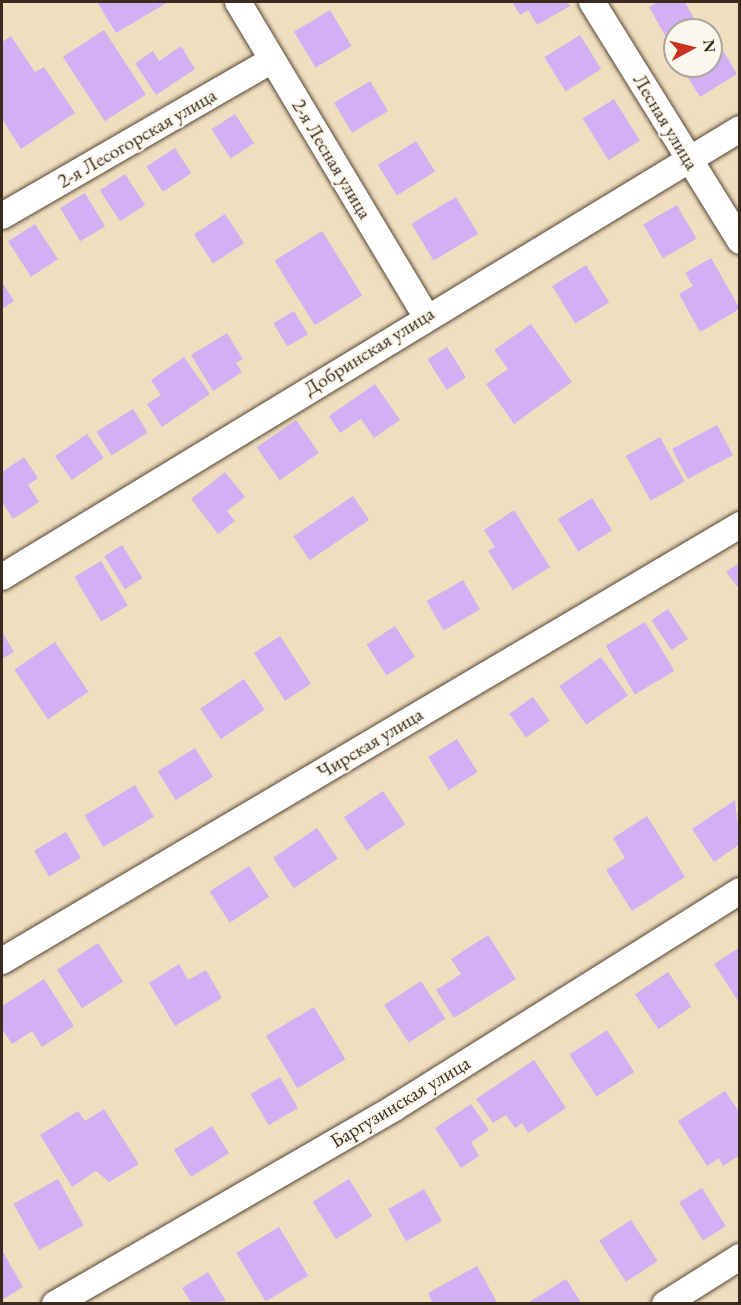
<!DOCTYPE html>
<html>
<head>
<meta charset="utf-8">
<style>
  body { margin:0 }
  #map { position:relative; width:741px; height:1305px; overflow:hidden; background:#f0dfbf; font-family:"EB Garamond",serif }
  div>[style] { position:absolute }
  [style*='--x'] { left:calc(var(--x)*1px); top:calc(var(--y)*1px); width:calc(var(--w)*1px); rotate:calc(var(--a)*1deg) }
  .building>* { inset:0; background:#d2b0f3; transform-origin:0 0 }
  .roads { filter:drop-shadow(0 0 2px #564536) drop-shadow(0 0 2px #564536) }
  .minor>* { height:26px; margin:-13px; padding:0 13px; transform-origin:13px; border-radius:13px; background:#fff }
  span { translate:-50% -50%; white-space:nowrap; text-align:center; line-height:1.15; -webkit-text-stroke:4.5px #fbf7ec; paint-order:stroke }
  .street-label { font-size:20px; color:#3b2a1e }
  .frame { position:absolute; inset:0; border:3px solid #3b2a1e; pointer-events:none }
  .north { position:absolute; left:663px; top:18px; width:60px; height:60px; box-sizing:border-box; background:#fbf7ec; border:2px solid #aea59a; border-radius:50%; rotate:83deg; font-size:16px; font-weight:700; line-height:24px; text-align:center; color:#3b2a1e }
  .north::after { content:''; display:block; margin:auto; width:21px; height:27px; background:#c8321e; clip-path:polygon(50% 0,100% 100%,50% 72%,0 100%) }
</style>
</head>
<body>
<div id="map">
  <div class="building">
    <i style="clip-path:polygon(97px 2px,168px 2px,116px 33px)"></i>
    <i style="clip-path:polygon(512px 2px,567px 2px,570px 6px,537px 25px,528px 10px,520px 15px)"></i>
    <i style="clip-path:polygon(658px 2px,685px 2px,696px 22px,667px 39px,649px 7px)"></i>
    <i style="left:330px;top:10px;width:42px;height:42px;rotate:59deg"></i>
    <i style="left:104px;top:30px;width:77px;height:49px;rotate:57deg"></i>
    <i style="left:580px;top:35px;width:40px;height:42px;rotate:58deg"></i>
    <i style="clip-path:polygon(11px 36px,35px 72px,44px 67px,75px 113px,21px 149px,2px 119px,2px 42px)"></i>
    <i style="clip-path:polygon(715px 37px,737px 74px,700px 97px,681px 66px,711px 66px)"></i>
    <i style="clip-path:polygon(181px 46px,195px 69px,156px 95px,135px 63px,153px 51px,159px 61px)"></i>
    <i style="left:370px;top:81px;width:35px;height:42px;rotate:59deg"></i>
    <i style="left:614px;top:99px;width:49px;height:37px;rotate:58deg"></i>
    <i style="left:235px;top:114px;width:35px;height:28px;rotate:57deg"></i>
    <i style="left:416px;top:141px;width:36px;height:45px;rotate:58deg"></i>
    <i style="left:175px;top:148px;width:30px;height:34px;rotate:57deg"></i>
    <i style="left:125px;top:174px;width:37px;height:30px;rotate:57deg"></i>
    <i style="left:85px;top:193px;width:39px;height:29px;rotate:59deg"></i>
    <i style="left:456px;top:197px;width:43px;height:52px;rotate:59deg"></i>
    <i style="left:677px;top:205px;width:39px;height:39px;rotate:60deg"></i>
    <i style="left:225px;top:214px;width:35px;height:37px;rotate:57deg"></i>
    <i style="left:35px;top:224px;width:42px;height:32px;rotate:57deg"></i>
    <i style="left:322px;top:231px;width:76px;height:56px;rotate:58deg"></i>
    <i style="clip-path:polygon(711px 258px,740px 309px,700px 332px,679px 294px,693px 286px,685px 273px)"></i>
    <i style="left:586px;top:265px;width:44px;height:40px;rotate:58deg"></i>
    <i style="clip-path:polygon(2px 282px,14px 301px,2px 309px)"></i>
    <i style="left:294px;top:311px;width:27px;height:24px;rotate:59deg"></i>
    <i style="clip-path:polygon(531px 324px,572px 382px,514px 424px,486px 384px,508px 369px,494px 350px)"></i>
    <i style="clip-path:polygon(227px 333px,243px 359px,236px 363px,242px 372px,213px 391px,191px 355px)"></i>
    <i style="left:447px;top:347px;width:36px;height:23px;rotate:58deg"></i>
    <i style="clip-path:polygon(184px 357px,210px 394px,162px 427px,147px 404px,161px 395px,151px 380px)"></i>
    <i style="clip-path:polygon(375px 384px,400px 420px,374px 438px,361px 419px,340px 433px,329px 416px)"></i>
    <i style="left:133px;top:409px;width:28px;height:43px;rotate:58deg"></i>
    <i style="left:296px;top:420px;width:40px;height:48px;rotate:55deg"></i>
    <i style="left:717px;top:425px;width:34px;height:51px;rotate:62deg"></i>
    <i style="left:87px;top:434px;width:29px;height:39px;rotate:55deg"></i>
    <i style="left:660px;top:437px;width:51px;height:39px;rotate:61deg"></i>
    <i style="clip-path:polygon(24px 457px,38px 478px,28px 485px,39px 502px,13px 519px,2px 502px,2px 472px)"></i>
    <i style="clip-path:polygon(225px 472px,245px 497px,227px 511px,235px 521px,218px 534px,191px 499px)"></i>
    <i style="left:353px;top:496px;width:29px;height:72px;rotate:56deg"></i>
    <i style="left:592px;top:498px;width:38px;height:40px;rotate:58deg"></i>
    <i style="clip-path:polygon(514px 510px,550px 567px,513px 590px,488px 551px,495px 547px,484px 530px)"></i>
    <i style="left:122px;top:545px;width:39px;height:21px;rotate:58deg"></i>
    <i style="left:101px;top:561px;width:52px;height:31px;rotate:59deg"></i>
    <i style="clip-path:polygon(740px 562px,740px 590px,726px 572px)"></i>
    <i style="left:463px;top:580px;width:34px;height:42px;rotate:60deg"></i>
    <i style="left:668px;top:609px;width:36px;height:20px;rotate:56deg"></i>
    <i style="left:645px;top:622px;width:57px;height:46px;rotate:59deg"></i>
    <i style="left:395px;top:626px;width:37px;height:34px;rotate:57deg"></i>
    <i style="clip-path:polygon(2px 632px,14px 652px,2px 659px)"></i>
    <i style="left:280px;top:636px;width:57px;height:31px;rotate:57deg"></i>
    <i style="left:55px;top:642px;width:60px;height:49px;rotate:56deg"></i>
    <i style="left:601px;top:657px;width:47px;height:51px;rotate:55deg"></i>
    <i style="left:244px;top:679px;width:37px;height:53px;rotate:56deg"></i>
    <i style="left:533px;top:697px;width:29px;height:29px;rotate:55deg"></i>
    <i style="left:457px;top:739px;width:39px;height:34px;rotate:58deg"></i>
    <i style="left:195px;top:748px;width:34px;height:44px;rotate:58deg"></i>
    <i style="left:135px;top:785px;width:37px;height:59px;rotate:59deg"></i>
    <i style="left:383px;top:791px;width:40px;height:47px;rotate:56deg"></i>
    <i style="clip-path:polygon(735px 800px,740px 844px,714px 862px,692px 829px)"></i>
    <i style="clip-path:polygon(647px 816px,685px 877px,632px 911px,606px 870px,625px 858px,613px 838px)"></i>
    <i style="left:317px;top:828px;width:37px;height:53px;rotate:56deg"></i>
    <i style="left:66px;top:832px;width:30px;height:37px;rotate:60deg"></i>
    <i style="left:249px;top:866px;width:37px;height:47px;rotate:57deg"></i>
    <i style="clip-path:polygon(488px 935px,516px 979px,454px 1018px,436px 990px,461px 974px,451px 959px)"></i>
    <i style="left:98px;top:943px;width:46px;height:49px;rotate:57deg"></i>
    <i style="clip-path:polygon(740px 947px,740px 1004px,714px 964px)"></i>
    <i style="clip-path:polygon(179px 964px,188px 980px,206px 970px,222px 998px,175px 1026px,149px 983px)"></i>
    <i style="left:668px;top:972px;width:42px;height:40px;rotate:56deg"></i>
    <i style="clip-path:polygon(44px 979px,74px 1026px,42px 1047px,32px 1031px,12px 1044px,2px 1029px,2px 1006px)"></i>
    <i style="left:421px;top:981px;width:45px;height:44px;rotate:57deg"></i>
    <i style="left:314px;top:1007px;width:61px;height:56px;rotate:59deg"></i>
    <i style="left:607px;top:1030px;width:50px;height:45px;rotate:57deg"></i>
    <i style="clip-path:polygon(534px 1060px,566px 1108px,528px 1133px,522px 1123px,515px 1128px,506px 1115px,493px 1123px,476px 1099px)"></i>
    <i style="left:280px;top:1077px;width:36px;height:34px;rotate:60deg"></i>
    <i style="clip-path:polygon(725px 1091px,740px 1113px,740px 1155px,723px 1166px,719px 1158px,707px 1166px,678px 1121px)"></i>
    <i style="clip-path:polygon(471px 1104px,489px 1130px,471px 1142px,479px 1156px,461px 1168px,435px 1128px)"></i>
    <i style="clip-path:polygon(104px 1109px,139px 1164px,109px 1182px,96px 1171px,72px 1187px,40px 1135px,78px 1111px,85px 1121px)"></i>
    <i style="left:212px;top:1126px;width:32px;height:45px;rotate:58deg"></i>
    <i style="left:58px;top:1179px;width:53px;height:51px;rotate:61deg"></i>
    <i style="left:349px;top:1179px;width:44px;height:43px;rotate:58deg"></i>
    <i style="left:702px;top:1188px;width:45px;height:27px;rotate:58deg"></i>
    <i style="left:424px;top:1189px;width:37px;height:41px;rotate:61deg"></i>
    <i style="left:631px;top:1220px;width:49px;height:38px;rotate:57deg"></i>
    <i style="left:279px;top:1227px;width:57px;height:50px;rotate:59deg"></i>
    <i style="clip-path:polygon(2px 1250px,23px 1287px,2px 1300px)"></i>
    <i style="clip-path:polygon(477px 1266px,498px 1304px,433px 1304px,428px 1293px)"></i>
    <i style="clip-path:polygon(208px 1272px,226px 1301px,192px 1304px,182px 1288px)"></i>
    <i style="clip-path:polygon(566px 1279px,582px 1304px,526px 1304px)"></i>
  </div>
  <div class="roads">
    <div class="minor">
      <i style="--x:238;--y:2;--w:366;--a:59.1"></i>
      <i style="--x:592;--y:2;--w:281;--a:58.2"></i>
      <i style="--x:2;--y:216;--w:312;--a:-30"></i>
      <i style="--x:2;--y:577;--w:863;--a:-31.26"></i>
      <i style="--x:2;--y:961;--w:857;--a:-30.57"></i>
      <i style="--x:55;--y:1304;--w:392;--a:-30"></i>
      <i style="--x:394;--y:1108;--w:408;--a:-32.1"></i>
      <i style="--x:665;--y:1304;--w:89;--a:-32.1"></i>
    </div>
  </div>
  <div class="street-label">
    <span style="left:666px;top:122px;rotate:59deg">Лесная улица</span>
    <span style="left:137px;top:138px;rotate:-30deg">2-я Лесогорская улица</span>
    <span style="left:332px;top:159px;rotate:59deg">2-я Лесная улица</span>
    <span style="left:369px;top:351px;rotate:-32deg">Добринская улица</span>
    <span style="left:370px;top:743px;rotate:-31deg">Чирская улица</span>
    <span style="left:400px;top:1102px;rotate:-31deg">Баргузинская улица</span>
  </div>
  <div class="frame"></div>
  <div class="north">N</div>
</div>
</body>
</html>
